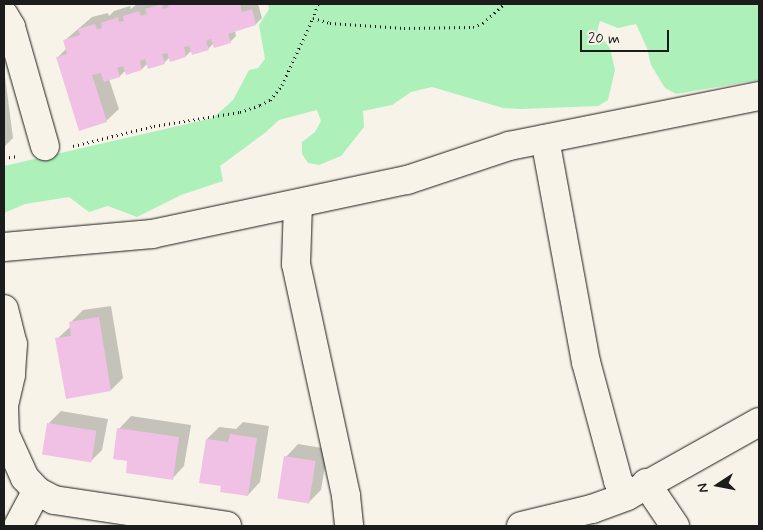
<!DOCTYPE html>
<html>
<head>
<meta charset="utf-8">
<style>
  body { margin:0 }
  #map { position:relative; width:763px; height:530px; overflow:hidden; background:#f7f3e8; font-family:Mynerve,sans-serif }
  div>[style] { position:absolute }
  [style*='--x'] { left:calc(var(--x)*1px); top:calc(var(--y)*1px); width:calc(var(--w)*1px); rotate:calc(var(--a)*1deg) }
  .green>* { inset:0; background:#adf0ba }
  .shadow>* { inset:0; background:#0003 }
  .building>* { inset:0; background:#f0c1e5; transform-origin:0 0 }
  .path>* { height:3px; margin-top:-1.5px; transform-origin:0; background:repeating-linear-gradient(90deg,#1c1c1c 0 1px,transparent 0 5px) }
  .roads { filter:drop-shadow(0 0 1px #1c1c1c) drop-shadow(0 0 1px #1c1c1c) }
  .minor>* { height:28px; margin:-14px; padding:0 14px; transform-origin:14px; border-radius:14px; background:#f7f3e8 }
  span { translate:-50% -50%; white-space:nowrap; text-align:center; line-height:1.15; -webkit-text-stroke:4.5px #f7f3e8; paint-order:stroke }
  .frame { position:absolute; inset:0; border:5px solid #1c1c1c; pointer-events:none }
  .north { position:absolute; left:693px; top:460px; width:50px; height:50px; -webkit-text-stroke:4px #f7f3e8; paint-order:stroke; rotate:259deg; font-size:14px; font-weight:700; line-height:20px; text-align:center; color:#1c1c1c }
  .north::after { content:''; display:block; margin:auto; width:18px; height:22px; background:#1c1c1c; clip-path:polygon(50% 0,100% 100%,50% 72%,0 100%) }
  .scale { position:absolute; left:580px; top:30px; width:89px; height:22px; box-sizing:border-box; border:2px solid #1c1c1c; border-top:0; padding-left:6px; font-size:15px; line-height:18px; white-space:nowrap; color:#1c1c1c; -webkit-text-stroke:4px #f7f3e8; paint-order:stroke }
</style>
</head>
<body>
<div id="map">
  <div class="green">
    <i style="clip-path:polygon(268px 4px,759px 4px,759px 80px,676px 94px,665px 88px,651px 65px,647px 48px,636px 24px,618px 28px,600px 21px,597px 32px,610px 48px,615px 70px,608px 100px,598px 106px,521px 109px,503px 108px,432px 87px,411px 92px,392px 105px,363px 111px,364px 127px,341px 156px,319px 165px,308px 163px,302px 154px,302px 142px,315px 132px,321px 121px,317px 110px,279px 120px,266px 132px,220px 166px,223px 181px,181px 195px,137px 217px,108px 206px,89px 212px,69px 197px,25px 204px,4px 213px,4px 166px,213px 118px,233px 100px,249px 70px,258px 68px,265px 59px,259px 25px,269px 9px)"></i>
  </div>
  <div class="shadow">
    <i style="clip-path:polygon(137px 4px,258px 4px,262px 18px,256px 24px,235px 31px,236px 36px,230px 42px,214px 43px,208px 49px,192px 50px,186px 56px,170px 57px,164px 63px,148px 63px,142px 69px,126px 70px,120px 76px,109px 79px,119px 109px,106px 121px,58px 57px,66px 49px,64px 41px,92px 17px,108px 13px,109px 16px,114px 11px,130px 6px,131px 9px)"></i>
    <i style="clip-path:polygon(4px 69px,13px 138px,4px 147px)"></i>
    <i style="clip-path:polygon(111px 306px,123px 378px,111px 390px,57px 339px,71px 326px,70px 323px,83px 310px)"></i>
    <i style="clip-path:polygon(61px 411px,108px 419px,102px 450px,90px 462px,49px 423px)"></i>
    <i style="clip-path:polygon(131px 416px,191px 425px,184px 466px,172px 479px,129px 460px,119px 429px)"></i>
    <i style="clip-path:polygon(243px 422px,269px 426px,260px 482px,248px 495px,223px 485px,207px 439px,219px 427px,236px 429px)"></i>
    <i style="clip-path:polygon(298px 444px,328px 449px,321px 490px,309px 502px,286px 457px)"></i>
  </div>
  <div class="building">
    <i style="clip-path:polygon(162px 4px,163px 9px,169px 7px,167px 4px,240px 4px,242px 12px,252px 9px,256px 25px,228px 34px,231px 43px,214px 48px,211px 39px,206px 41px,209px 50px,192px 55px,189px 46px,184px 47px,186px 57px,170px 62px,167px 53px,162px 54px,165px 64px,148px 69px,145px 59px,140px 61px,142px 70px,126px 75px,123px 66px,117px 68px,120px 77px,104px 82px,101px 73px,92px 75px,107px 122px,79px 131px,56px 57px,67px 54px,63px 40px,80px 35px,78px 29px,95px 24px,97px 29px,102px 28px,101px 23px,118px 17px,119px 22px,124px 21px,123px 16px,139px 11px,141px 16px,147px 14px,145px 9px)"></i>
    <i style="clip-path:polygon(99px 317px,111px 391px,66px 399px,55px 338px,71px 336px,69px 322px)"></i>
    <i style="left:47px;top:423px;width:50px;height:32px;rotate:9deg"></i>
    <i style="clip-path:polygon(117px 428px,179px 437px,173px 480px,126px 473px,127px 461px,113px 459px)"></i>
    <i style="clip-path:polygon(230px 434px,257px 438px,248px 496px,220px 492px,221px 486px,199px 483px,206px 439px,228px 442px)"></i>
    <i style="left:284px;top:456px;width:32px;height:43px;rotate:9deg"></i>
  </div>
  <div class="path">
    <i style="--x:318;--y:4;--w:15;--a:110"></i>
    <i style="--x:313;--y:18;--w:18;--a:16"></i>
    <i style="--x:330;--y:23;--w:74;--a:3.9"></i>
    <i style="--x:404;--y:28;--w:69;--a:-0.8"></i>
    <i style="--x:473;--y:27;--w:11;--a:-22"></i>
    <i style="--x:483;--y:23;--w:28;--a:-42"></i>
    <i style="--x:73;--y:146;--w:83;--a:-13.9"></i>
    <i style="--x:154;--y:126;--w:87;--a:-9.2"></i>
    <i style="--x:240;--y:112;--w:21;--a:-19"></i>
    <i style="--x:260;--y:105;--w:11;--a:-27"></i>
    <i style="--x:270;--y:100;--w:19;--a:-51"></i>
    <i style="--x:282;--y:85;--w:74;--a:-65.2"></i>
    <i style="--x:4;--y:158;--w:14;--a:-8"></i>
  </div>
  <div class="roads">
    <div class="minor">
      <i style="--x:4;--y:15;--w:14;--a:60"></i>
      <i style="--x:11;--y:27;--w:124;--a:74.1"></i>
      <i style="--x:545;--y:139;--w:227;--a:79.6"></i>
      <i style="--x:586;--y:362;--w:123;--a:74.9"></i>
      <i style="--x:618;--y:481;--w:17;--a:59"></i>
      <i style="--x:298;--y:204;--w:60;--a:91.9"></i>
      <i style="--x:296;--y:264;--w:237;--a:77.8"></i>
      <i style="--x:346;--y:496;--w:30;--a:84"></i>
      <i style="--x:4;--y:247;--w:149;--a:-5"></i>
      <i style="--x:152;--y:234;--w:261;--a:-12"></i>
      <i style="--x:407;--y:180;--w:108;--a:-18.4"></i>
      <i style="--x:509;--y:146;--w:255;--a:-11.3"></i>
      <i style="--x:4;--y:309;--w:36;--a:76"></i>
      <i style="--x:13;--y:344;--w:31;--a:94"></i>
      <i style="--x:11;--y:375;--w:32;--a:103"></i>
      <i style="--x:4;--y:406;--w:28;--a:88"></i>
      <i style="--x:5;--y:434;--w:48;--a:65.6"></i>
      <i style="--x:25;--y:478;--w:18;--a:47"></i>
      <i style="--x:37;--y:491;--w:19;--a:28"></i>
      <i style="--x:54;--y:500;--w:175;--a:8.5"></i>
      <i style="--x:646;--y:483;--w:52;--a:56"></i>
      <i style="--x:18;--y:526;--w:40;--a:-62"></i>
      <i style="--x:521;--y:526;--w:73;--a:-13.5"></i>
      <i style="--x:592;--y:509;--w:37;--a:-20"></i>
      <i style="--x:627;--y:496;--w:151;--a:-29.3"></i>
    </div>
  </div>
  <div class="frame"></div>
  <div class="north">N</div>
  <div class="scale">20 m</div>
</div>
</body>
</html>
